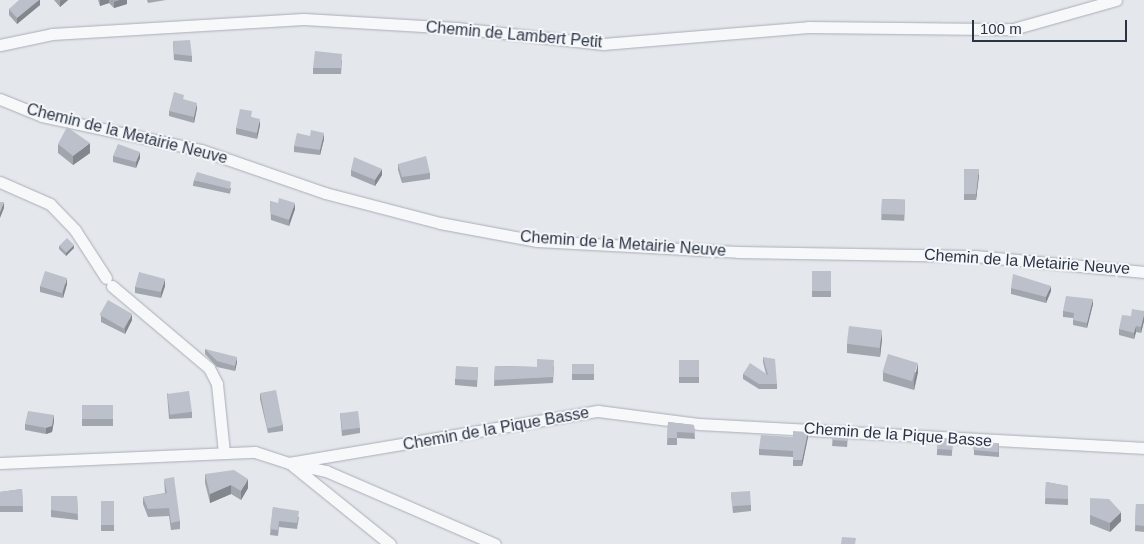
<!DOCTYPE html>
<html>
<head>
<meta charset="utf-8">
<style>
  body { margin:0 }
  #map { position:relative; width:1144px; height:544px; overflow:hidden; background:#e4e7ec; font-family:Helvetica,sans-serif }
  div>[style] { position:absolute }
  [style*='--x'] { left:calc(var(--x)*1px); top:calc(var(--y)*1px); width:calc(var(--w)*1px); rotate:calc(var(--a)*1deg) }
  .roads { filter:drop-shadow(0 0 1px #a9aeb7) drop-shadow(0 0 1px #a9aeb7) }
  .minor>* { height:11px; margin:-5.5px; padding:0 5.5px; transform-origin:5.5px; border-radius:5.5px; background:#f7f8fa }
  .wall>* { inset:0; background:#a1a5ae; transform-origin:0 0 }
  .shaded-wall>* { inset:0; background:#83868d }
  .building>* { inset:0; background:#bbc0ca; transform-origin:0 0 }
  span { translate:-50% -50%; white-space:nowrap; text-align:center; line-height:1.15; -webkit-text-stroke:4px #f4f6f9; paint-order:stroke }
  .street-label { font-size:16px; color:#2b3445 }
  .scale { position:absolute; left:972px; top:20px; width:155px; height:22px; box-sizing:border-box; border:2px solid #2b3445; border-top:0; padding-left:6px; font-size:15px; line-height:18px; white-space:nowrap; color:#2b3445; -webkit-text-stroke:4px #f4f6f9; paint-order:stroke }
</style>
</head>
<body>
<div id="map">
  <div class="roads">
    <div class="minor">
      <i style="--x:0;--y:45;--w:53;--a:-11.9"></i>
      <i style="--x:52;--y:34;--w:252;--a:-3.4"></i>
      <i style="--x:304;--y:19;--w:153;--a:3.4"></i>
      <i style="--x:457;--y:28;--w:147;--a:6.3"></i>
      <i style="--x:603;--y:44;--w:206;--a:-4.7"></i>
      <i style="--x:808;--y:27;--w:205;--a:0.6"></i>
      <i style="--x:1013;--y:29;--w:107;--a:-15.7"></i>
      <i style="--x:0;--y:99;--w:45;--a:22"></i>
      <i style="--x:42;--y:116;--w:163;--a:12.1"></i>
      <i style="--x:201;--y:150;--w:131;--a:19.1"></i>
      <i style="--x:325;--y:193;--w:119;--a:14.6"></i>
      <i style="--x:440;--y:223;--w:99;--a:10.5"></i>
      <i style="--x:537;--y:241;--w:201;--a:3.1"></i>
      <i style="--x:738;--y:252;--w:237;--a:1"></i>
      <i style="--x:975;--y:256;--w:170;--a:5.4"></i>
      <i style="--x:0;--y:182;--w:55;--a:23.7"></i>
      <i style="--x:50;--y:204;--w:36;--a:46"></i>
      <i style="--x:75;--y:230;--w:57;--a:57.1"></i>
      <i style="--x:112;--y:286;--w:127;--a:40.2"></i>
      <i style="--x:209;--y:368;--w:18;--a:63"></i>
      <i style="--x:217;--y:384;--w:69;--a:84.2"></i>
      <i style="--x:0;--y:463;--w:255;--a:-2.5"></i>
      <i style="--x:255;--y:452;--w:36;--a:18"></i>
      <i style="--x:289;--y:463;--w:313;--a:-9.6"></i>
      <i style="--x:598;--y:411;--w:103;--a:7.3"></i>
      <i style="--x:700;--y:424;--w:445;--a:3.1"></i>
      <i style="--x:292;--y:465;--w:126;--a:38.9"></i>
      <i style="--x:298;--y:465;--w:29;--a:12"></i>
      <i style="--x:326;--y:471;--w:184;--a:23.4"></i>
    </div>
  </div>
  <div class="wall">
    <i style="clip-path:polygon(40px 0,40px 5px,17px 24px,9px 15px,9px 9px)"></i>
    <i style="clip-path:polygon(54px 0,68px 0,60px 7px)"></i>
    <i style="clip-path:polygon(98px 0,127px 0,127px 4px,114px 8px,109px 3px,100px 6px)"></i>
    <i style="clip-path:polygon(147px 0,166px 0,148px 3px)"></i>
    <i style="clip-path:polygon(173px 41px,192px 56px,192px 62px,174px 60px)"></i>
    <i style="clip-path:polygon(342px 60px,341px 74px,313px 74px,313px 68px)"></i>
    <i style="clip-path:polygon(197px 108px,194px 123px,169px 116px,169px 111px)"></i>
    <i style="clip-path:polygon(252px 117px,260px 125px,257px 139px,236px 134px,236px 128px)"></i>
    <i style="clip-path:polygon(324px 139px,320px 155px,294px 152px,294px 146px)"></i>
    <i style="clip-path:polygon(58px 144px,90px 153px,73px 165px,58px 153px)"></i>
    <i style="clip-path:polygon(113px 156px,140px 158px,136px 168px,113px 162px)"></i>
    <i style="clip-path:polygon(398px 164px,430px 173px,430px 179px,402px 183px,398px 170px)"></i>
    <i style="clip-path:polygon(964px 169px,979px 175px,976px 200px,964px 200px)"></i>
    <i style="clip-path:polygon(351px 170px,382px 175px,375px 186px,351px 176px)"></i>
    <i style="left:194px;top:180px;width:38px;height:6px;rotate:12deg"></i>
    <i style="left:882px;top:199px;width:23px;height:21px;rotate:2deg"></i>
    <i style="clip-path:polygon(270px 201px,295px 209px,289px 226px,271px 220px)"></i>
    <i style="clip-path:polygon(59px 246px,74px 248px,66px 256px,59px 249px)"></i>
    <i style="left:812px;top:271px;width:19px;height:26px"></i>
    <i style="clip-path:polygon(67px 284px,63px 298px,40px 292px,40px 286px)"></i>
    <i style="clip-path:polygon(165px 286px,161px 298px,135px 293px,135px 287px)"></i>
    <i style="clip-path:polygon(1011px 288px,1051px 291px,1046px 303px,1011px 294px)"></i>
    <i style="clip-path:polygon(1093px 304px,1087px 328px,1073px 325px,1073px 318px,1063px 317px,1063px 311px)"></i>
    <i style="clip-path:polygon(1144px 311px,1144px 321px,1141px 333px,1136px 332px,1134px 339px,1119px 335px,1119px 329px,1131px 316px)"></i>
    <i style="clip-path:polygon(101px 315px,132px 320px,125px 334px,101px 322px)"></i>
    <i style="clip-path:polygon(882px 339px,880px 357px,847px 353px,847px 344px)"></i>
    <i style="clip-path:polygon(205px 349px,237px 362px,235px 371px,217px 367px,205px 354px)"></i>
    <i style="clip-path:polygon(763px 357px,777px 384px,777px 389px,759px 389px,743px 379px,743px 374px,766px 374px,763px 362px)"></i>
    <i style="left:679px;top:360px;width:20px;height:23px"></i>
    <i style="left:572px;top:364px;width:22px;height:16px"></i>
    <i style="clip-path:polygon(495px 366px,537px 367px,554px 366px,553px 383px,494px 386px)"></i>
    <i style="clip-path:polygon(478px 367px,477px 387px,455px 385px,455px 379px)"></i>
    <i style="clip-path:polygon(883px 372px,918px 372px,914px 390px,883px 381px)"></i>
    <i style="clip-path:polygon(167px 393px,192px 412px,192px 418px,169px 419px)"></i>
    <i style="clip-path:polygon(260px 393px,283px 425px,283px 431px,268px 433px,260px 399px)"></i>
    <i style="left:82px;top:405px;width:31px;height:21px"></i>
    <i style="clip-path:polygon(340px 413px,360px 428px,360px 433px,342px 436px)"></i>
    <i style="clip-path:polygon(54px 421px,52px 432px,46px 434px,25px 430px,25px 424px)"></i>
    <i style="clip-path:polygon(668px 422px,694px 425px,695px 439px,677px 438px,677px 445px,667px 445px)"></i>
    <i style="left:833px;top:433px;width:15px;height:13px;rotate:4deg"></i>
    <i style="clip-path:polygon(793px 437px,808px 437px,802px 466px,793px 466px,793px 457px,759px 455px,759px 449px)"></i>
    <i style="left:938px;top:438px;width:15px;height:17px;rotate:4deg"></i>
    <i style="clip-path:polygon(999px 443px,999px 457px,974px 455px,974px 450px)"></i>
    <i style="clip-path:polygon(205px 474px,248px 488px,241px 500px,231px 494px,210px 503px,205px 483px)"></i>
    <i style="clip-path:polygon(164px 479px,180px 521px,180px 529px,171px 530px,169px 516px,148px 517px,143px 504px,143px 497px,165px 493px)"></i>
    <i style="clip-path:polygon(1046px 482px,1068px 486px,1068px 505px,1045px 504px)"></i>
    <i style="clip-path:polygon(22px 489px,23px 512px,0 512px,0 492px)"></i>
    <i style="clip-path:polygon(731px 493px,751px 505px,751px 511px,733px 513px)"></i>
    <i style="clip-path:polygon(51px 496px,77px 496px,78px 520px,51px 517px)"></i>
    <i style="clip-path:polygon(1090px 498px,1121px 521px,1110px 532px,1090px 524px)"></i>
    <i style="left:101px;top:501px;width:13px;height:30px"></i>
    <i style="clip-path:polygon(1136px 504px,1144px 504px,1144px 532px,1135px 531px)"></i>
    <i style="clip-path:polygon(273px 507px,299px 517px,297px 529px,279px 527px,278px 536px,270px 535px)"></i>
  </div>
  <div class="shaded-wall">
    <i style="clip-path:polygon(39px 0,40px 0,40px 5px,17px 24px,17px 18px)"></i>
    <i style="clip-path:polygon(61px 0,68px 0,60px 7px,60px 1px)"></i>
    <i style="clip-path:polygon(100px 0,109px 0,109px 3px,100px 6px)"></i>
    <i style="clip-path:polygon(120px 0,127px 0,127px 4px,114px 8px,114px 2px)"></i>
    <i style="clip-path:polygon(197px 103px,197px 108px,194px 123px,194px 117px)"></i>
    <i style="clip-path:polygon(260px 119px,260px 125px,257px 139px,257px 133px)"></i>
    <i style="clip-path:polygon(324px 133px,324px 139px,320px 155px,320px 150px)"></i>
    <i style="clip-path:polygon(90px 143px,90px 153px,73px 165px,73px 156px)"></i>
    <i style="clip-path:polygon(140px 152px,140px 158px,136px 168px,136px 162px)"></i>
    <i style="clip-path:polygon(382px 169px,382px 175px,375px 186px,375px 180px)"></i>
    <i style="clip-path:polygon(979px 169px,979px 175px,976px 200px,976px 194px)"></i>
    <i style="clip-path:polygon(4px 202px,4px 208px,0 218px,0 212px)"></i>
    <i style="clip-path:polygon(295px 203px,295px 209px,289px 226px,289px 220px)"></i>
    <i style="clip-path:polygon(74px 245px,74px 248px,66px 256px,66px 252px)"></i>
    <i style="clip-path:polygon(67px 278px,67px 284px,63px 298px,63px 292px)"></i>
    <i style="clip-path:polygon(165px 279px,165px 286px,161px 298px,161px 292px)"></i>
    <i style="clip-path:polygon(1051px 286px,1051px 291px,1046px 303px,1046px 297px)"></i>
    <i style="clip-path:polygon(1093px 299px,1093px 304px,1087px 328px,1087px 323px)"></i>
    <i style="clip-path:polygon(132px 314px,132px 320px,125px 334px,125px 328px)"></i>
    <i style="clip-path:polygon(1144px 315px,1144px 321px,1141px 333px,1141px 327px)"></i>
    <i style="clip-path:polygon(1136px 326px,1136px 332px,1134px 339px,1134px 333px)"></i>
    <i style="clip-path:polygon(882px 330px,882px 339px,880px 357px,880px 348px)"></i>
    <i style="clip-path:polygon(237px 357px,237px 362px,235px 371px,235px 366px)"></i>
    <i style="clip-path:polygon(918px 363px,918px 372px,914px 390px,914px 381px)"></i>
    <i style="clip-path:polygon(54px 415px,54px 421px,52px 432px,46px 434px,46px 428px)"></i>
    <i style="clip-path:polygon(808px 432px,808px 437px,802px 466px,802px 460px)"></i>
    <i style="clip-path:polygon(248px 479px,248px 488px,241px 500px,241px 491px)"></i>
    <i style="clip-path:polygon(231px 485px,231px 494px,210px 503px,210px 494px)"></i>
    <i style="clip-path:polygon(1121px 512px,1121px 521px,1110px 532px,1110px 523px)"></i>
  </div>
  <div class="building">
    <i style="clip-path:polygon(19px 0,39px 0,17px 18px,9px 9px)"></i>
    <i style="clip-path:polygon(190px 40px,192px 56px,174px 54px,173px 41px)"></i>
    <i style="clip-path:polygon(315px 51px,342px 54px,341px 68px,313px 68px)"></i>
    <i style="clip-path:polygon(174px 92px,184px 95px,183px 99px,197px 103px,194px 117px,169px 111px)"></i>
    <i style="clip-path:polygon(240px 109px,252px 111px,251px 117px,260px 119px,257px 133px,236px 128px)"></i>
    <i style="clip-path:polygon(67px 127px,90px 143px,73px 156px,58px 144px)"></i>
    <i style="clip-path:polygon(311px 130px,324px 133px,320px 150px,294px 146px,297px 133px,310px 136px)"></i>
    <i style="clip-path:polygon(118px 144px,140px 152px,136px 162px,113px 156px)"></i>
    <i style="clip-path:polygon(426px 156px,430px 173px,402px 177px,398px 164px)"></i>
    <i style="clip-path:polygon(354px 157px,382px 169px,375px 180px,351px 170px)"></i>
    <i style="clip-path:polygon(964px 169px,979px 169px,976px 194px,964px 194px)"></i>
    <i style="clip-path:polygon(197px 172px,231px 182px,230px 189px,194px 180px)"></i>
    <i style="clip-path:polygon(279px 198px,295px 203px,289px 220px,271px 214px,270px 201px,278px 203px)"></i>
    <i style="left:882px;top:199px;width:23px;height:15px;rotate:2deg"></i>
    <i style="clip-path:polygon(0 202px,4px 202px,0 212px)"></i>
    <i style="left:67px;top:238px;width:10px;height:11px;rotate:45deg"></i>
    <i style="left:45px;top:271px;width:23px;height:16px;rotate:18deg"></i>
    <i style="left:812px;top:271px;width:19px;height:20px"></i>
    <i style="clip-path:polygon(139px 272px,165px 279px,161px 292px,135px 287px)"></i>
    <i style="clip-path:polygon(1013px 274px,1051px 286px,1046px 297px,1011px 288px)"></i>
    <i style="clip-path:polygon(1066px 296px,1093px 299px,1087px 323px,1073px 320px,1074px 313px,1063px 311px)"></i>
    <i style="left:108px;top:300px;width:28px;height:17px;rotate:30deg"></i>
    <i style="clip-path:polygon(1132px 309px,1144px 311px,1144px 315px,1141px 327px,1136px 326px,1134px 333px,1119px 329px,1122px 315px,1131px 316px)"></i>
    <i style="left:849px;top:326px;width:33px;height:18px;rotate:7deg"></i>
    <i style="clip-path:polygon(205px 349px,237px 357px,235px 366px,217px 361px)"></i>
    <i style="left:888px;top:354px;width:31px;height:19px;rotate:17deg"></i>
    <i style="clip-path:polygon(763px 357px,775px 359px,777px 384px,759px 384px,743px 374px,750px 363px,768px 375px)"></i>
    <i style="clip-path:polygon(537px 359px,554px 360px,553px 377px,494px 380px,495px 366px,537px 367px)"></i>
    <i style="left:679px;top:360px;width:20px;height:17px"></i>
    <i style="left:572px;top:364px;width:22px;height:10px"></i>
    <i style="left:456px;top:366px;width:22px;height:13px;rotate:3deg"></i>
    <i style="left:276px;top:390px;width:36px;height:16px;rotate:79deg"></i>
    <i style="left:189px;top:391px;width:21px;height:22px;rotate:82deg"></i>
    <i style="left:82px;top:405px;width:31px;height:14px"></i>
    <i style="clip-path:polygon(28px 411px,54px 415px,52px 426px,46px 428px,25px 424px)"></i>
    <i style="left:358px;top:411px;width:17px;height:18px;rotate:83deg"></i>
    <i style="clip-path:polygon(668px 422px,694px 425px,695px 433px,677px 432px,677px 438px,667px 438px)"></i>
    <i style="clip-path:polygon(793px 431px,808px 432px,802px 460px,793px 460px,793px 451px,759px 449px,761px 435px,793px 437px)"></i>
    <i style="left:833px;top:433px;width:15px;height:7px;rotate:4deg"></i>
    <i style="left:938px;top:438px;width:15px;height:11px;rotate:4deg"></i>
    <i style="left:974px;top:441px;width:25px;height:9px;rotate:5deg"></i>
    <i style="clip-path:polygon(234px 470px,248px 479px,241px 491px,231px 485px,210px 494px,205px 474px)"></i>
    <i style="clip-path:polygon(174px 477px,180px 521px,171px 523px,169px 508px,148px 509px,143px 497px,167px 493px,164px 479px)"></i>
    <i style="clip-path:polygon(1046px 482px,1068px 486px,1068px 499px,1045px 498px)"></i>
    <i style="clip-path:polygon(22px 489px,23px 506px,0 506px,0 492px)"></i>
    <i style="left:750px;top:491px;width:14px;height:19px;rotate:86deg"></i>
    <i style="clip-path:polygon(51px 496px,77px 496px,78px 514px,51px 510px)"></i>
    <i style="clip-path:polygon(1090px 498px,1109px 499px,1121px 512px,1110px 523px,1090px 515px)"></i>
    <i style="left:101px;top:501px;width:13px;height:24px"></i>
    <i style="clip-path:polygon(1136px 504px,1144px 504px,1144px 526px,1135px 525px)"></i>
    <i style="clip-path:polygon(273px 507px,299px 511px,297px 523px,279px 521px,278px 530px,270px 529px)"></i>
    <i style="clip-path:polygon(842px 537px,856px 538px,855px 544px,841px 544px)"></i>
  </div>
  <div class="street-label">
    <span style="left:514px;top:35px;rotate:5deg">Chemin de Lambert Petit</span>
    <span style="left:127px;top:134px;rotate:14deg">Chemin de la Metairie Neuve</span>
    <span style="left:623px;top:244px;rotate:4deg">Chemin de la Metairie Neuve</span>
    <span style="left:1027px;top:262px;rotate:4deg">Chemin de la Metairie Neuve</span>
    <span style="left:496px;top:429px;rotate:-10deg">Chemin de la Pique Basse</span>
    <span style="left:898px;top:435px;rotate:4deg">Chemin de la Pique Basse</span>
  </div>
  <div class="scale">100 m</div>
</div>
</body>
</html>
